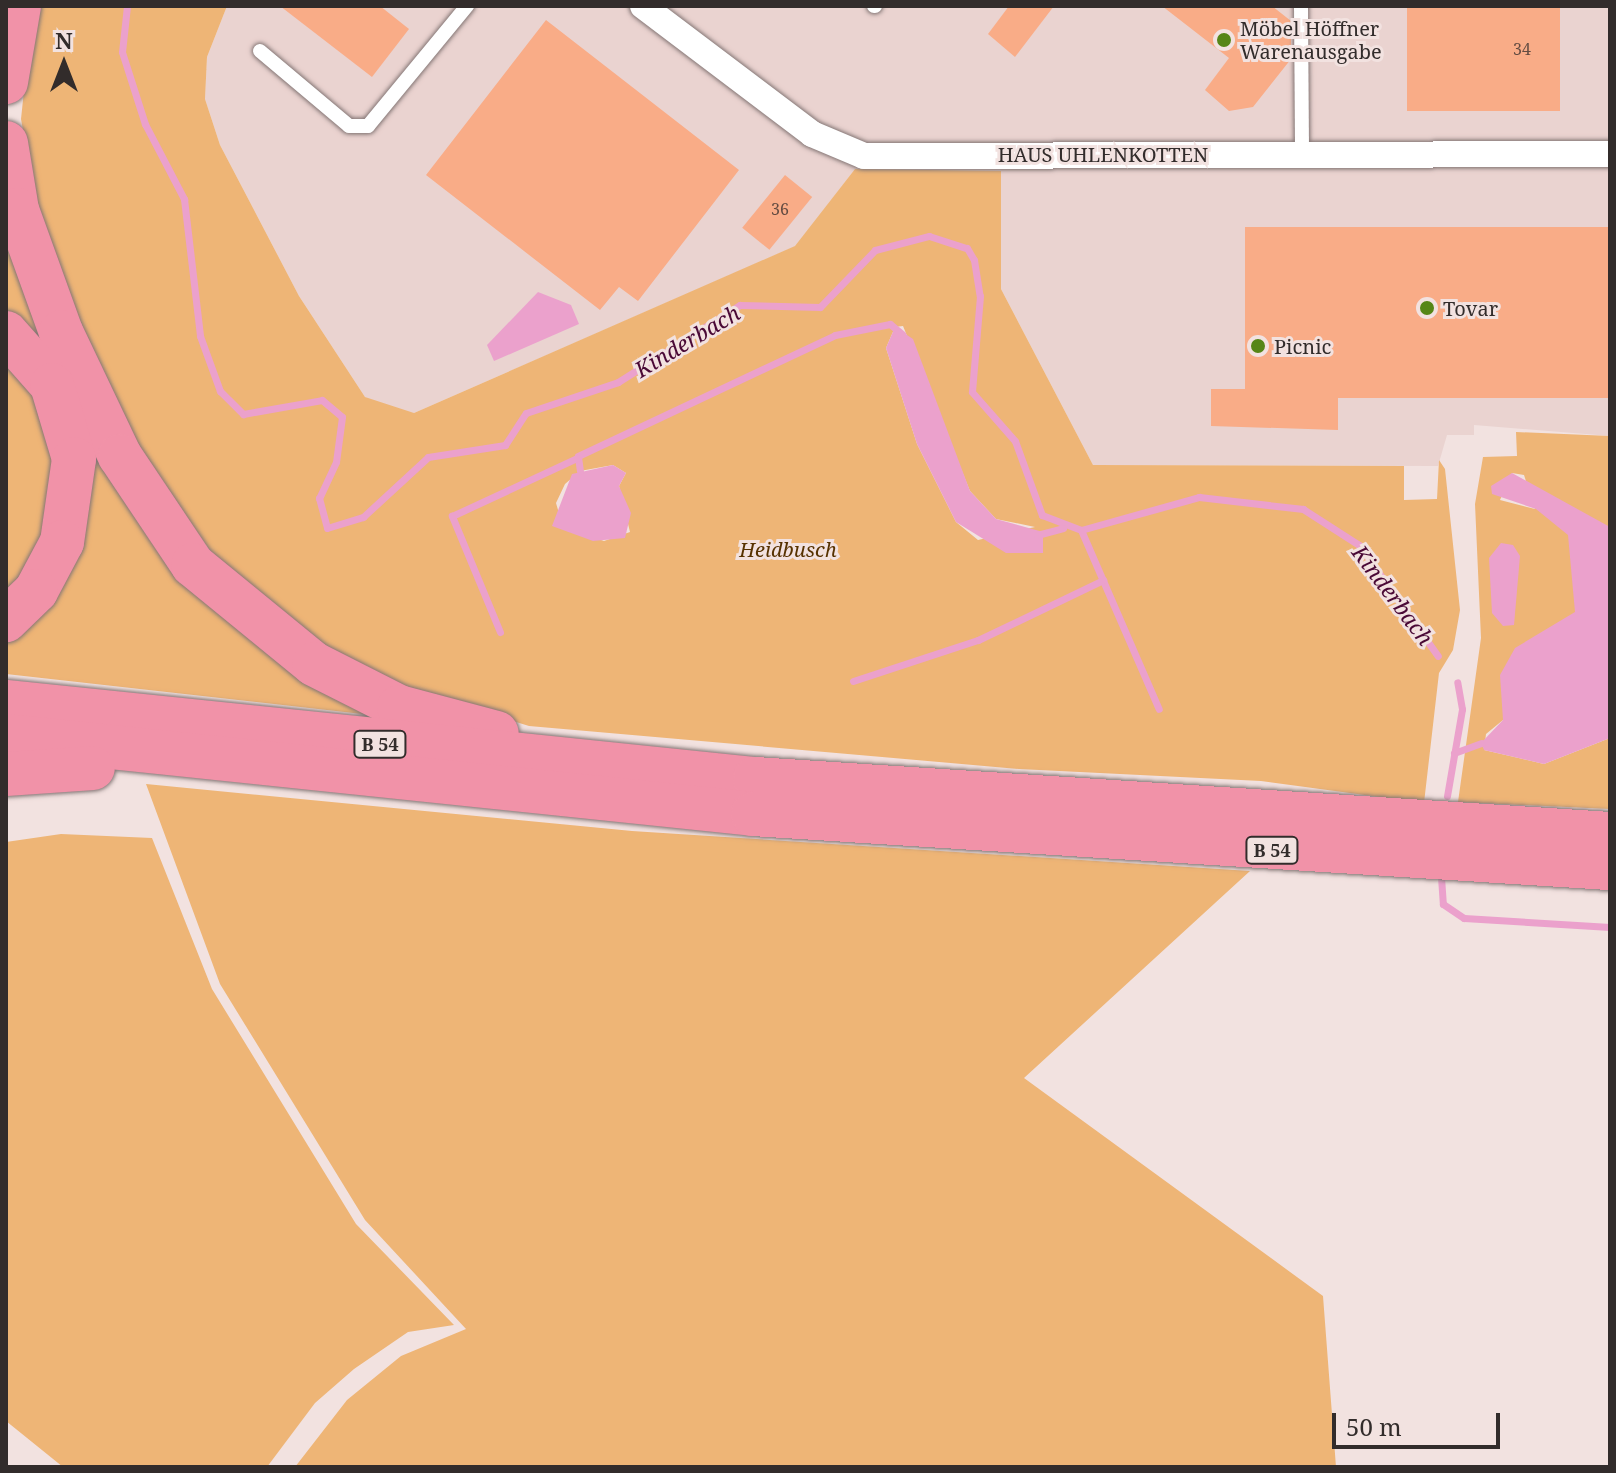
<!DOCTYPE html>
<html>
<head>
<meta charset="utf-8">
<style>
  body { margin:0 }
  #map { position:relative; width:1616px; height:1473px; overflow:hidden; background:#f2e2e0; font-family:"Noto Serif",serif }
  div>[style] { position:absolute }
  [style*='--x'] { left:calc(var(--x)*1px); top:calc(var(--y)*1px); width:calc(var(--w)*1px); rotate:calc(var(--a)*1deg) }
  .built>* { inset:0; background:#ead3d0 }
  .green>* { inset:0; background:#eeb576 }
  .water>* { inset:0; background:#eba1cc }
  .stream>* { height:7px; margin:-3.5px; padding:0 3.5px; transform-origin:3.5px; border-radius:3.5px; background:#eba1cc }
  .building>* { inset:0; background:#f9ac87; transform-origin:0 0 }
  .roads { filter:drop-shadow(0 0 2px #847675) drop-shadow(0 0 2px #847675) }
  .lane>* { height:14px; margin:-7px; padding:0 7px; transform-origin:7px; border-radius:7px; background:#fff }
  .street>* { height:26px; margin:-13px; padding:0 13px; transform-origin:13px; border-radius:13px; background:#fff }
  .highway>* { height:44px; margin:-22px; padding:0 22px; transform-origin:22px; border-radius:22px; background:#f192a8 }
  .dots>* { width:22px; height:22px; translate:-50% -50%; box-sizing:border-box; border:4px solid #f2e2e0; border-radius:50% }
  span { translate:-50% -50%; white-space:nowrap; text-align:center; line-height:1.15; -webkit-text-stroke:6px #f2e2e0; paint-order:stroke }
  .number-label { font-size:16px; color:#644c42 }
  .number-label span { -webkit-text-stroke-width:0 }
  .shield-label span { padding:2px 6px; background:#f2e2e0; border:2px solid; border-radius:6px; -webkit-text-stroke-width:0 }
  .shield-label { font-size:18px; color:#322c2b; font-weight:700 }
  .poi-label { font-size:20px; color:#322c2b }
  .left { translate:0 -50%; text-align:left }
  .street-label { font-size:20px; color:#322c2b }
  .park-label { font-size:20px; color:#573200; font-style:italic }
  .water-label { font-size:22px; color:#4a0936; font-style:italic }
  .frame { position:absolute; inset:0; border:8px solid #322c2b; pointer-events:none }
  .north { position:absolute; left:24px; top:24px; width:80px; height:80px; -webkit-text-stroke:6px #f2e2e0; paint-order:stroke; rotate:0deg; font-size:22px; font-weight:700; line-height:32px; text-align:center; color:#322c2b }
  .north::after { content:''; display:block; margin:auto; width:28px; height:36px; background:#322c2b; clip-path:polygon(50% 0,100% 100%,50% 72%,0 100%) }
  .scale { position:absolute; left:1332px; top:1413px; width:168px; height:36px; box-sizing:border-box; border:4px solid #322c2b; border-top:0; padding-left:10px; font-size:24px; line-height:28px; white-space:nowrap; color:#322c2b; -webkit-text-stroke:6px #f2e2e0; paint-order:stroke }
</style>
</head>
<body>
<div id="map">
  <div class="built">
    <i style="clip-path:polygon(227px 6px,1610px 6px,1610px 436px,1474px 425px,1474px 435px,1447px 435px,1438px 466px,1093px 465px,1001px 289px,1000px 171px,855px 169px,796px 246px,414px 413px,388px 409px,365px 397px,299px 296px,220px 145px,205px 99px,207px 57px)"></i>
  </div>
  <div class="green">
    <i style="clip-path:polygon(evenodd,33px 6px,227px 6px,207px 57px,205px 99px,220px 145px,299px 296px,365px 397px,414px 413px,795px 246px,855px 169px,1001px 171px,1001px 289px,1093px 465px,1404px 466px,1404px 500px,1437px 499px,1439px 460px,1445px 469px,1460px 610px,1453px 650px,1439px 673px,1424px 803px,1261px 781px,1019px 769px,529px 726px,370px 677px,228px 575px,142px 457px,44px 244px,21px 119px,33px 6px,903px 326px,970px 491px,996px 519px,1035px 527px,978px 540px,956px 522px,917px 444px,886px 348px,895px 327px,903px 326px,33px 6px,613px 465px,626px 473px,619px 486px,630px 532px,604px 541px,563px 527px,556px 503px,565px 484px,580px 471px,613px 465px)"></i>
    <i style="clip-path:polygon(6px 186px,115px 465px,380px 716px,6px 674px,6px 633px,81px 516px,6px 319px)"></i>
    <i style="clip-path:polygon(6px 355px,25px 376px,56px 446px,46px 537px,6px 597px)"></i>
    <i style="clip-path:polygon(evenodd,1516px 432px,1610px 436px,1610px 539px,1575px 613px,1503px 720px,1486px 734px,1484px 750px,1544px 764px,1610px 738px,1610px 809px,1458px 802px,1481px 638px,1475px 504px,1483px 457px,1517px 456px,1516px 432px,1512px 473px,1524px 475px,1535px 509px,1500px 500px,1512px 473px)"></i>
    <i style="clip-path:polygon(146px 784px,632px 831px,1250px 871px,1024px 1078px,1323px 1296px,1336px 1467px,295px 1467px,347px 1400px,401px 1356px,466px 1329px,365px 1220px,220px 984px)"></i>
    <i style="clip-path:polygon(61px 834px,152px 838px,212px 989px,356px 1224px,454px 1325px,408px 1332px,354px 1369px,315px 1403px,267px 1467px,63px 1467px,6px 1421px,6px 842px)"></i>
  </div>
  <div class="water">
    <i style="clip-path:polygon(538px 292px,571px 305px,579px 324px,494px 361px,487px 345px)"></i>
    <i style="clip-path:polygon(895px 327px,913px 339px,970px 491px,996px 519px,1043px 532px,1043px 553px,1006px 553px,956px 522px,917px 444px,886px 348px)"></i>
    <i style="clip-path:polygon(613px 465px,626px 473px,619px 486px,631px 513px,625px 538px,593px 541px,552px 526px,572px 474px)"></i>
    <i style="clip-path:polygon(1512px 473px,1610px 527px,1610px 738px,1544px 764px,1484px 750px,1481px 743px,1503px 720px,1500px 675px,1515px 648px,1575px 612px,1568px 535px,1536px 509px,1492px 494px,1491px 486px)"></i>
    <i style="clip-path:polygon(1501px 543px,1513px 545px,1520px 556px,1514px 625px,1503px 626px,1492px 613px,1489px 558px)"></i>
  </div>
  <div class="stream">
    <i style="--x:127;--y:6;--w:46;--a:96.2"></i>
    <i style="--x:122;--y:52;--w:76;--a:72.3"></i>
    <i style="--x:145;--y:124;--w:85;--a:62.5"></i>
    <i style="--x:184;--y:199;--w:138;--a:83.3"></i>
    <i style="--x:200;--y:336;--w:59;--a:70"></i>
    <i style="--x:220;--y:391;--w:33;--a:45"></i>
    <i style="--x:243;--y:414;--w:80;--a:-10"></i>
    <i style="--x:322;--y:400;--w:26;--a:40"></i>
    <i style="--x:342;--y:417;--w:45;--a:97.6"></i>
    <i style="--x:336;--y:462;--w:40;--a:115"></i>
    <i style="--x:319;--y:498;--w:31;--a:75"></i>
    <i style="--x:327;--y:528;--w:38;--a:-17"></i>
    <i style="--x:363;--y:517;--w:88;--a:-42.7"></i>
    <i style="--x:428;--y:457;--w:78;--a:-8.9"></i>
    <i style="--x:505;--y:445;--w:38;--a:-57"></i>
    <i style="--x:526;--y:413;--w:97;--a:-18.6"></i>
    <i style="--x:618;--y:382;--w:144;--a:-32.3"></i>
    <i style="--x:740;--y:305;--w:80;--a:1.4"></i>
    <i style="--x:820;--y:307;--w:79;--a:-46"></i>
    <i style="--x:875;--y:250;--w:56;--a:-14.5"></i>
    <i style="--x:929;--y:236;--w:40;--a:18"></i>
    <i style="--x:967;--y:248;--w:14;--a:60"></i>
    <i style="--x:974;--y:260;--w:36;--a:81"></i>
    <i style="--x:980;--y:296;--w:96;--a:94.8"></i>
    <i style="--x:972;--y:392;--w:65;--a:48.7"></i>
    <i style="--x:1015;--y:441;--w:79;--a:70"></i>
    <i style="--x:1042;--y:515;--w:42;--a:21"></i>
    <i style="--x:1081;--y:530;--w:123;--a:-15.6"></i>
    <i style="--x:1199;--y:497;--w:105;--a:6.6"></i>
    <i style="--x:1303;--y:509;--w:67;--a:32.7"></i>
    <i style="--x:1359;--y:545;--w:136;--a:54.6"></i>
    <i style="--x:580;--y:471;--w:15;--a:-98"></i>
    <i style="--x:578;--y:456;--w:284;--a:-25.2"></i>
    <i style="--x:835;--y:335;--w:56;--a:-11.3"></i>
    <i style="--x:890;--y:324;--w:16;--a:40"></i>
    <i style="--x:1081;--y:530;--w:195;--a:66.5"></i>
    <i style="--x:1037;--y:535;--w:27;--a:-15"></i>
    <i style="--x:500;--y:632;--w:126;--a:-112.5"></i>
    <i style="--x:452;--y:516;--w:138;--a:-24.9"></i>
    <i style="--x:853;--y:681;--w:132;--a:-18.2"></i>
    <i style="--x:978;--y:640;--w:139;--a:-25.6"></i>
    <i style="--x:1454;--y:753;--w:29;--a:-20"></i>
    <i style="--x:1447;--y:796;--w:88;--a:-80.2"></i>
    <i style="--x:1462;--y:709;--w:27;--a:-100"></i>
    <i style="--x:1441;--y:877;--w:27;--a:86"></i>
    <i style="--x:1443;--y:904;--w:25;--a:34"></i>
    <i style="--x:1464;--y:918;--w:146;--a:3.5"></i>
  </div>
  <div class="building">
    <i style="clip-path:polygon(280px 6px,380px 6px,409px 29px,372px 77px)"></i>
    <i style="clip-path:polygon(1009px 6px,1054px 6px,1015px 57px,988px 34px)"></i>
    <i style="clip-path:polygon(1162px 6px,1272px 6px,1291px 21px,1291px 59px,1253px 107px,1229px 111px,1205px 90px,1229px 58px)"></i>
    <i style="left:1407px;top:6px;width:153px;height:105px"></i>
    <i style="clip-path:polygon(546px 20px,739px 170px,638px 301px,619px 287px,600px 310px,426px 175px)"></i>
    <i style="left:785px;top:175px;width:35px;height:68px;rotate:39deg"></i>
    <i style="clip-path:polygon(1245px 227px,1610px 227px,1610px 398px,1338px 398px,1338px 430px,1211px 426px,1211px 389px,1245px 389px)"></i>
  </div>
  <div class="roads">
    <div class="lane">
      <i style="--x:874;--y:6;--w:1;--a:0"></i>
      <i style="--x:1301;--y:6;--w:148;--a:89.6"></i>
      <i style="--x:260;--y:51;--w:116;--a:40.1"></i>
      <i style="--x:349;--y:126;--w:19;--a:0"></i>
      <i style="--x:368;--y:126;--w:156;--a:-50.5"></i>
    </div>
    <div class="street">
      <i style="--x:643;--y:6;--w:212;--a:37.1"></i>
      <i style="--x:812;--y:134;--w:56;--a:22.9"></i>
      <i style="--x:864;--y:156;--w:746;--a:-0.15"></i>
    </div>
    <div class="highway">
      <i style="--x:6;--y:82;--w:77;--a:-80.3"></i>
      <i style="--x:6;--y:143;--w:68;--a:80.7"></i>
      <i style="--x:17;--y:210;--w:130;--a:70.2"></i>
      <i style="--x:61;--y:332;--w:137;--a:64.6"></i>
      <i style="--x:120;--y:456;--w:131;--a:56.2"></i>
      <i style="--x:193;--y:565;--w:156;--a:39.3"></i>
      <i style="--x:314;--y:664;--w:95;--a:26.8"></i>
      <i style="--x:399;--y:707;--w:101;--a:14.9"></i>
      <i style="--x:6;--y:333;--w:69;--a:48.5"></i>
      <i style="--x:52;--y:385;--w:77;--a:73.4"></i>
      <i style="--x:74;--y:459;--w:84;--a:98.2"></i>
      <i style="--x:62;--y:542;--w:55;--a:118"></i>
      <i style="--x:36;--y:591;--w:42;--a:136"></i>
      <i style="--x:6;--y:702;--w:753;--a:5.87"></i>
      <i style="--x:755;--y:779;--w:857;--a:3.68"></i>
      <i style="--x:6;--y:736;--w:751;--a:5.96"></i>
      <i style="--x:753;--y:814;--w:859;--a:3.61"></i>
      <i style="--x:6;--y:774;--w:87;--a:-3.9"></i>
    </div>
  </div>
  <div class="dots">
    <i style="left:1224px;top:40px;background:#568617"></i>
    <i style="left:1427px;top:308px;background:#568617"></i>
    <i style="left:1258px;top:346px;background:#568617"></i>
  </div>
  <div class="number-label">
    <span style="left:1522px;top:49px">34</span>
    <span style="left:780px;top:209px">36</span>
  </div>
  <div class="shield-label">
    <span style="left:380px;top:744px">B 54</span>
    <span style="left:1272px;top:850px">B 54</span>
  </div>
  <div class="poi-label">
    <span class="left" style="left:1240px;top:40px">Möbel Höffner<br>Warenausgabe</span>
    <span class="left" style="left:1443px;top:308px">Tovar</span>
    <span class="left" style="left:1274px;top:346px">Picnic</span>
  </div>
  <div class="street-label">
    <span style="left:1103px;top:154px">HAUS UHLENKOTTEN</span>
  </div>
  <div class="park-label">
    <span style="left:788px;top:549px">Heidbusch</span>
  </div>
  <div class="water-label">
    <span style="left:687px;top:341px;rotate:-31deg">Kinderbach</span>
    <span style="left:1393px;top:595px;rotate:53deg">Kinderbach</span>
  </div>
  <div class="frame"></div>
  <div class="north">N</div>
  <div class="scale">50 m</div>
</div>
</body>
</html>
